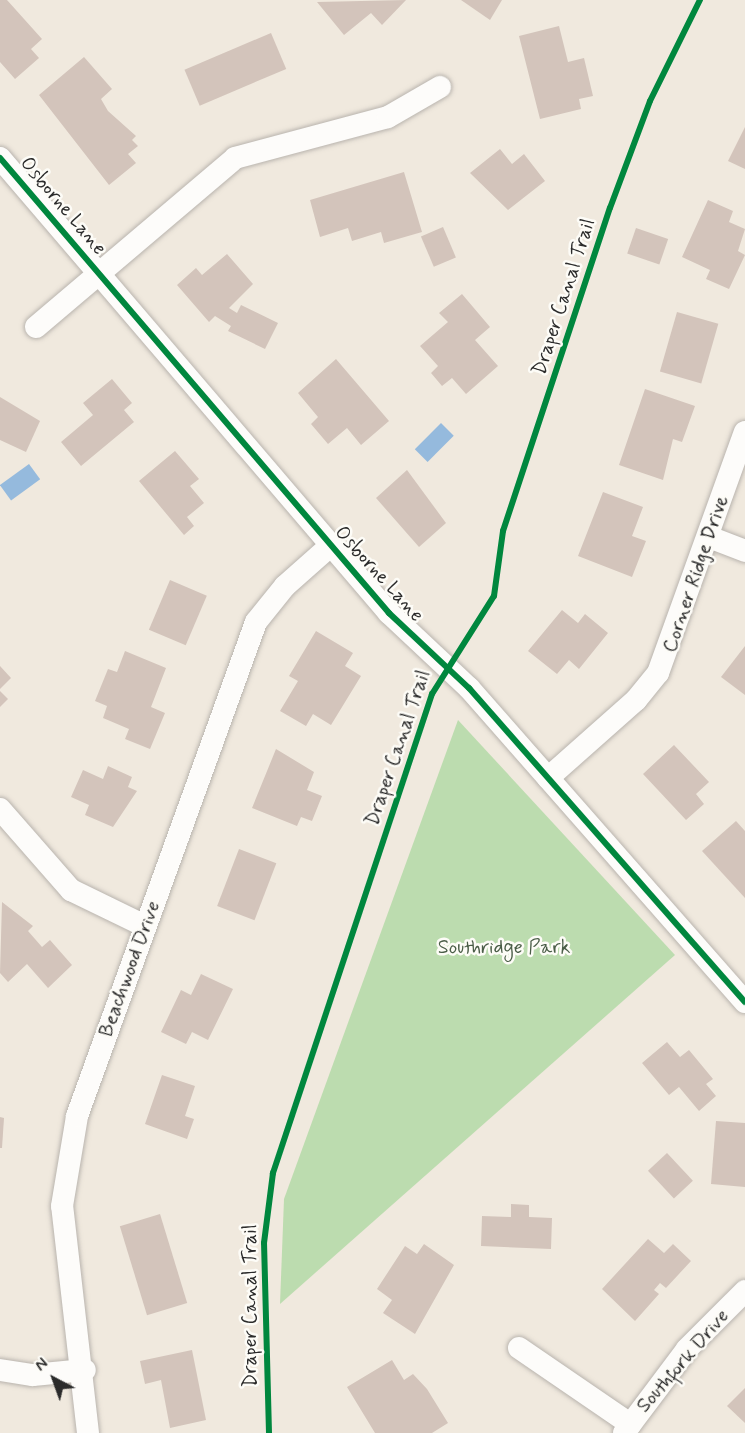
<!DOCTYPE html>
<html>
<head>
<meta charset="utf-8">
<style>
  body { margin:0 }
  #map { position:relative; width:745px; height:1433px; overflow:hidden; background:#f0e9de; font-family:Mynerve,sans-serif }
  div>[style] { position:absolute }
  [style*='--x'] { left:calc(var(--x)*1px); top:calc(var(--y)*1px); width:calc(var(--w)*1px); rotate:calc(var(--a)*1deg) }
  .green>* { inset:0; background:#bcdcaf }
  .water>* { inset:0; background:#95badd; transform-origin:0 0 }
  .building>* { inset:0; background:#d3c4bb; transform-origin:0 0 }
  .roads { filter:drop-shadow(0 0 2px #b9b4ae) drop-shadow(0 0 2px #b9b4ae) }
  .minor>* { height:22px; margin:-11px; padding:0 11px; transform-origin:11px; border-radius:11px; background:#fdfcfa }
  .cycleway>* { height:6px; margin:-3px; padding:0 3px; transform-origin:3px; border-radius:3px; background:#00873e }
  span { translate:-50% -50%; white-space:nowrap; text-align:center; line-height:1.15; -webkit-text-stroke:5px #fdfcf7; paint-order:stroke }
  .street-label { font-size:20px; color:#2b2b2b }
  .park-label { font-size:20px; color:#4a5d47 }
  .north { position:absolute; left:24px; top:1349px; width:60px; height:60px; -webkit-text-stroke:4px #fdfcf7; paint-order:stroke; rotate:319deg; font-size:16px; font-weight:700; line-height:24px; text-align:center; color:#2b2b2b }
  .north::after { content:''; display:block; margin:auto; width:21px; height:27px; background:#2b2b2b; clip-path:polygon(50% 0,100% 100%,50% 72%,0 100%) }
</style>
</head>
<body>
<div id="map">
  <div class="green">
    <i style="clip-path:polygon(458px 720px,675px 955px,280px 1304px,284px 1199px)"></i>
  </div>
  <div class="water">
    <i style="left:441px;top:423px;width:18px;height:37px;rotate:45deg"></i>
    <i style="left:29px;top:464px;width:19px;height:36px;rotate:54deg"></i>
  </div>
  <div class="building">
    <i style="clip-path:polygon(0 0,7px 0,42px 39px,31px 49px,39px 58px,15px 79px,0 62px)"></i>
    <i style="clip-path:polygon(406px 0,382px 25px,371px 13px,344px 35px,317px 2px)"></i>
    <i style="clip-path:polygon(461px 0,502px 0,490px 20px)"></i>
    <i style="clip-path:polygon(559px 26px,568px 62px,584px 58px,593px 96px,579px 99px,581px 109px,540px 119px,519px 36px)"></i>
    <i style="left:271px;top:33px;width:39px;height:94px;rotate:67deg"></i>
    <i style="clip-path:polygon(84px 57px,112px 89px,101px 99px,108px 111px,136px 136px,132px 140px,138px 146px,128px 154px,136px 163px,109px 185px,39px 95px)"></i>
    <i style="clip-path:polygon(745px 127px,745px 169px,728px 161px)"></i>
    <i style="clip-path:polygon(500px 149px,512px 164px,524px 154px,545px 181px,508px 210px,470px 173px)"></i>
    <i style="clip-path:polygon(404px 172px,422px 232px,384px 243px,381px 232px,352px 241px,348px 228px,320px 237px,310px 200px)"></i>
    <i style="clip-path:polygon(708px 200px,733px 211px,729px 222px,745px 229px,738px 251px,745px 255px,729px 289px,706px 279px,710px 270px,682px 257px)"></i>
    <i style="left:443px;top:227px;width:33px;height:24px;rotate:67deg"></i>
    <i style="left:636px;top:228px;width:34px;height:27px;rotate:19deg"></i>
    <i style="clip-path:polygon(227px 254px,253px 284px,229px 308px,237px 313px,241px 305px,278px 323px,265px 349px,228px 331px,231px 326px,215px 316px,209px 322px,177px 285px,196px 268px,202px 275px)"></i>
    <i style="clip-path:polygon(462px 294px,490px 327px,475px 340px,498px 366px,466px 394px,452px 378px,442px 386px,431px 373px,438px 366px,420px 346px,448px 322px,439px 313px)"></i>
    <i style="left:677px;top:312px;width:43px;height:62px;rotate:16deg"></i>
    <i style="clip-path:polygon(336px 359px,389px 421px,361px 445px,347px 428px,328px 444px,311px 424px,318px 417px,298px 393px)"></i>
    <i style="clip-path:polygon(112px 379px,132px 403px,124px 410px,134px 422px,81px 466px,61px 442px,93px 415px,83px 403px)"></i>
    <i style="clip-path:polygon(645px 389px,695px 406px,682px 442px,673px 439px,663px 480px,619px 465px)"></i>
    <i style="clip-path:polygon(0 397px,40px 421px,26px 452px,0 440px)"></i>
    <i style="clip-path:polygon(175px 451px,199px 479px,190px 486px,204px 503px,187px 517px,194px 526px,184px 535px,139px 481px)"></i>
    <i style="clip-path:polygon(407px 470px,446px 523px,419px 547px,376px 498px)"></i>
    <i style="clip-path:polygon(603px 492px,643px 507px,632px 536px,646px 541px,632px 577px,578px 556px)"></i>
    <i style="left:170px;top:580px;width:40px;height:54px;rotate:23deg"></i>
    <i style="clip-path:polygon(562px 610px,578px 623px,585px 614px,608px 633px,579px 669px,569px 660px,557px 674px,528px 651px)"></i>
    <i style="clip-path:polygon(316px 631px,353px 653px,345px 666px,361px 676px,331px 725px,313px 714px,306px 726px,280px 711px,298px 681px,289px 676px)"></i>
    <i style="clip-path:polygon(745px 646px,745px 695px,721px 677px)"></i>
    <i style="clip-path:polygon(125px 651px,166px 668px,151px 707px,165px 713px,150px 749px,125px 739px,129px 729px,103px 718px,107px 706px,95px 701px,108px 669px,117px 672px)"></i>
    <i style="clip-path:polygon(0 666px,11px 678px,0 689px)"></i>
    <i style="clip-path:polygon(0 691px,8px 699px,0 707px)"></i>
    <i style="clip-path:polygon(674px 745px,709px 782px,696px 794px,704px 804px,686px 820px,643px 774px)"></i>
    <i style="clip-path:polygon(276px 749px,314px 772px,307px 790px,322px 796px,312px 821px,301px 817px,297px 826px,252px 808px)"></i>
    <i style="clip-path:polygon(108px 766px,132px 777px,128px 787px,137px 791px,113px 827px,85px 815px,89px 805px,71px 797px,83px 770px,103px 779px)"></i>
    <i style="clip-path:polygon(736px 821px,745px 831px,745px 898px,702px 851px)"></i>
    <i style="left:239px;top:849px;width:40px;height:61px;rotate:21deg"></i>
    <i style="clip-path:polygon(2px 902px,33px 926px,28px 931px,42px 947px,50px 940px,72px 965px,48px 988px,27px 964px,8px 982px,0 973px)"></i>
    <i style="clip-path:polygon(201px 974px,233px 989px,208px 1040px,192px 1032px,186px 1044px,161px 1032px,181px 990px,191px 995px)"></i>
    <i style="clip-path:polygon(667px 1042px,680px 1057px,689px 1050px,713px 1079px,706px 1084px,716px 1096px,699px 1111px,679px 1087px,669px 1095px,642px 1063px)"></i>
    <i style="clip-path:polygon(162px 1075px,195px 1086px,185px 1116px,194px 1119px,187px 1139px,145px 1124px)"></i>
    <i style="clip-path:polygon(0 1117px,4px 1118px,2px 1148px,0 1148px)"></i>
    <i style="clip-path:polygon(716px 1121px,745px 1123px,745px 1187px,711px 1184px)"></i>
    <i style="left:667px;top:1153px;width:38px;height:26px;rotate:47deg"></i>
    <i style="clip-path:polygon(511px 1204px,529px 1205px,529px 1217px,552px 1218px,551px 1249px,481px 1246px,482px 1216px,511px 1217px)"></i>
    <i style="left:160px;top:1214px;width:93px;height:42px;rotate:73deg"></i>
    <i style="clip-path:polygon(648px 1239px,664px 1253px,673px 1244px,691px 1261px,666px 1288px,660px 1283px,654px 1290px,659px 1294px,635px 1321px,602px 1289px)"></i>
    <i style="clip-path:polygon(424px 1244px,454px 1265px,415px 1334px,383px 1313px,392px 1300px,377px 1289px,405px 1246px,417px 1254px)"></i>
    <i style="clip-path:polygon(192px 1350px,206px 1420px,170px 1428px,161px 1380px,145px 1384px,140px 1361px)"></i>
    <i style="clip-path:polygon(392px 1360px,404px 1380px,413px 1374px,427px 1389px,448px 1423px,432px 1433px,375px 1433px,347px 1387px)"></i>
    <i style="clip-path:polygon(745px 1388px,745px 1423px,727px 1406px)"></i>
  </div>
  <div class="roads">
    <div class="minor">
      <i style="--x:0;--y:158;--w:599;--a:49.47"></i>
      <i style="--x:389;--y:613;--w:110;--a:43.2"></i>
      <i style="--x:469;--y:688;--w:418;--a:48.7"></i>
      <i style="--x:36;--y:327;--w:261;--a:-40.3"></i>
      <i style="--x:235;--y:158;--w:158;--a:-15"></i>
      <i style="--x:388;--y:117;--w:60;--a:-30"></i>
      <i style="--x:709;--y:537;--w:39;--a:21"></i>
      <i style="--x:548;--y:778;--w:118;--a:-41.6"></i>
      <i style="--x:636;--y:700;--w:35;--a:-51"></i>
      <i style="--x:658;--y:673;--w:256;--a:-70.2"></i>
      <i style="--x:0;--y:809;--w:108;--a:48.8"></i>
      <i style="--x:71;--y:890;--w:82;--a:25.9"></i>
      <i style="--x:519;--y:1348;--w:135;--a:34.4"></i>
      <i style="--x:0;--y:1370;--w:33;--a:9"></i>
      <i style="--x:33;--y:1375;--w:52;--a:-5.5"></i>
      <i style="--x:88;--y:1433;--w:228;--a:-96.5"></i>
      <i style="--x:62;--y:1206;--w:91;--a:-80.5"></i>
      <i style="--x:77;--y:1116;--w:525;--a:-70.08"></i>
      <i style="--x:256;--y:622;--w:46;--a:-51.1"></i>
      <i style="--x:285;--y:586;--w:60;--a:-41.6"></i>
      <i style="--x:624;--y:1433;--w:105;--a:-53.1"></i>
      <i style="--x:687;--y:1349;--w:82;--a:-45"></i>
    </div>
  </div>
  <div class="cycleway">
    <i style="--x:0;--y:158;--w:599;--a:49.47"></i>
    <i style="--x:389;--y:613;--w:110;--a:43.2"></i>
    <i style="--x:469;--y:688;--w:418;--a:48.7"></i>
    <i style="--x:269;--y:1433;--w:190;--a:-91.5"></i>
    <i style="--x:264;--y:1243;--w:71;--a:-82.7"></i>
    <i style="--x:273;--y:1173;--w:505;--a:-71.64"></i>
    <i style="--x:432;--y:694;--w:116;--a:-57.7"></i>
    <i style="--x:494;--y:596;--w:66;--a:-82.1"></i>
    <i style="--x:503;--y:531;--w:340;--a:-71.7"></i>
    <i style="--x:610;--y:208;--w:114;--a:-69.5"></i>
    <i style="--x:650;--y:101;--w:113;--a:-63.7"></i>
  </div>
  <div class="street-label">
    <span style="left:63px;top:206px;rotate:50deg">Osborne Lane</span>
    <span style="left:564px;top:297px;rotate:-72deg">Draper Canal Trail</span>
    <span style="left:379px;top:574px;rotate:48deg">Osborne Lane</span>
    <span style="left:696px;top:574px;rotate:-71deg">Corner Ridge Drive</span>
    <span style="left:398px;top:748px;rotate:-71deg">Draper Canal Trail</span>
    <span style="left:130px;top:969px;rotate:-70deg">Beachwood Drive</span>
    <span style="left:250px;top:1306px;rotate:-90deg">Draper Canal Trail</span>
    <span style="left:683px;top:1361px;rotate:-49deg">Southfork Drive</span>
  </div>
  <div class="park-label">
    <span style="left:504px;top:947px">Southridge Park</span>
  </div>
  <div class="north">N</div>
</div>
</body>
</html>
